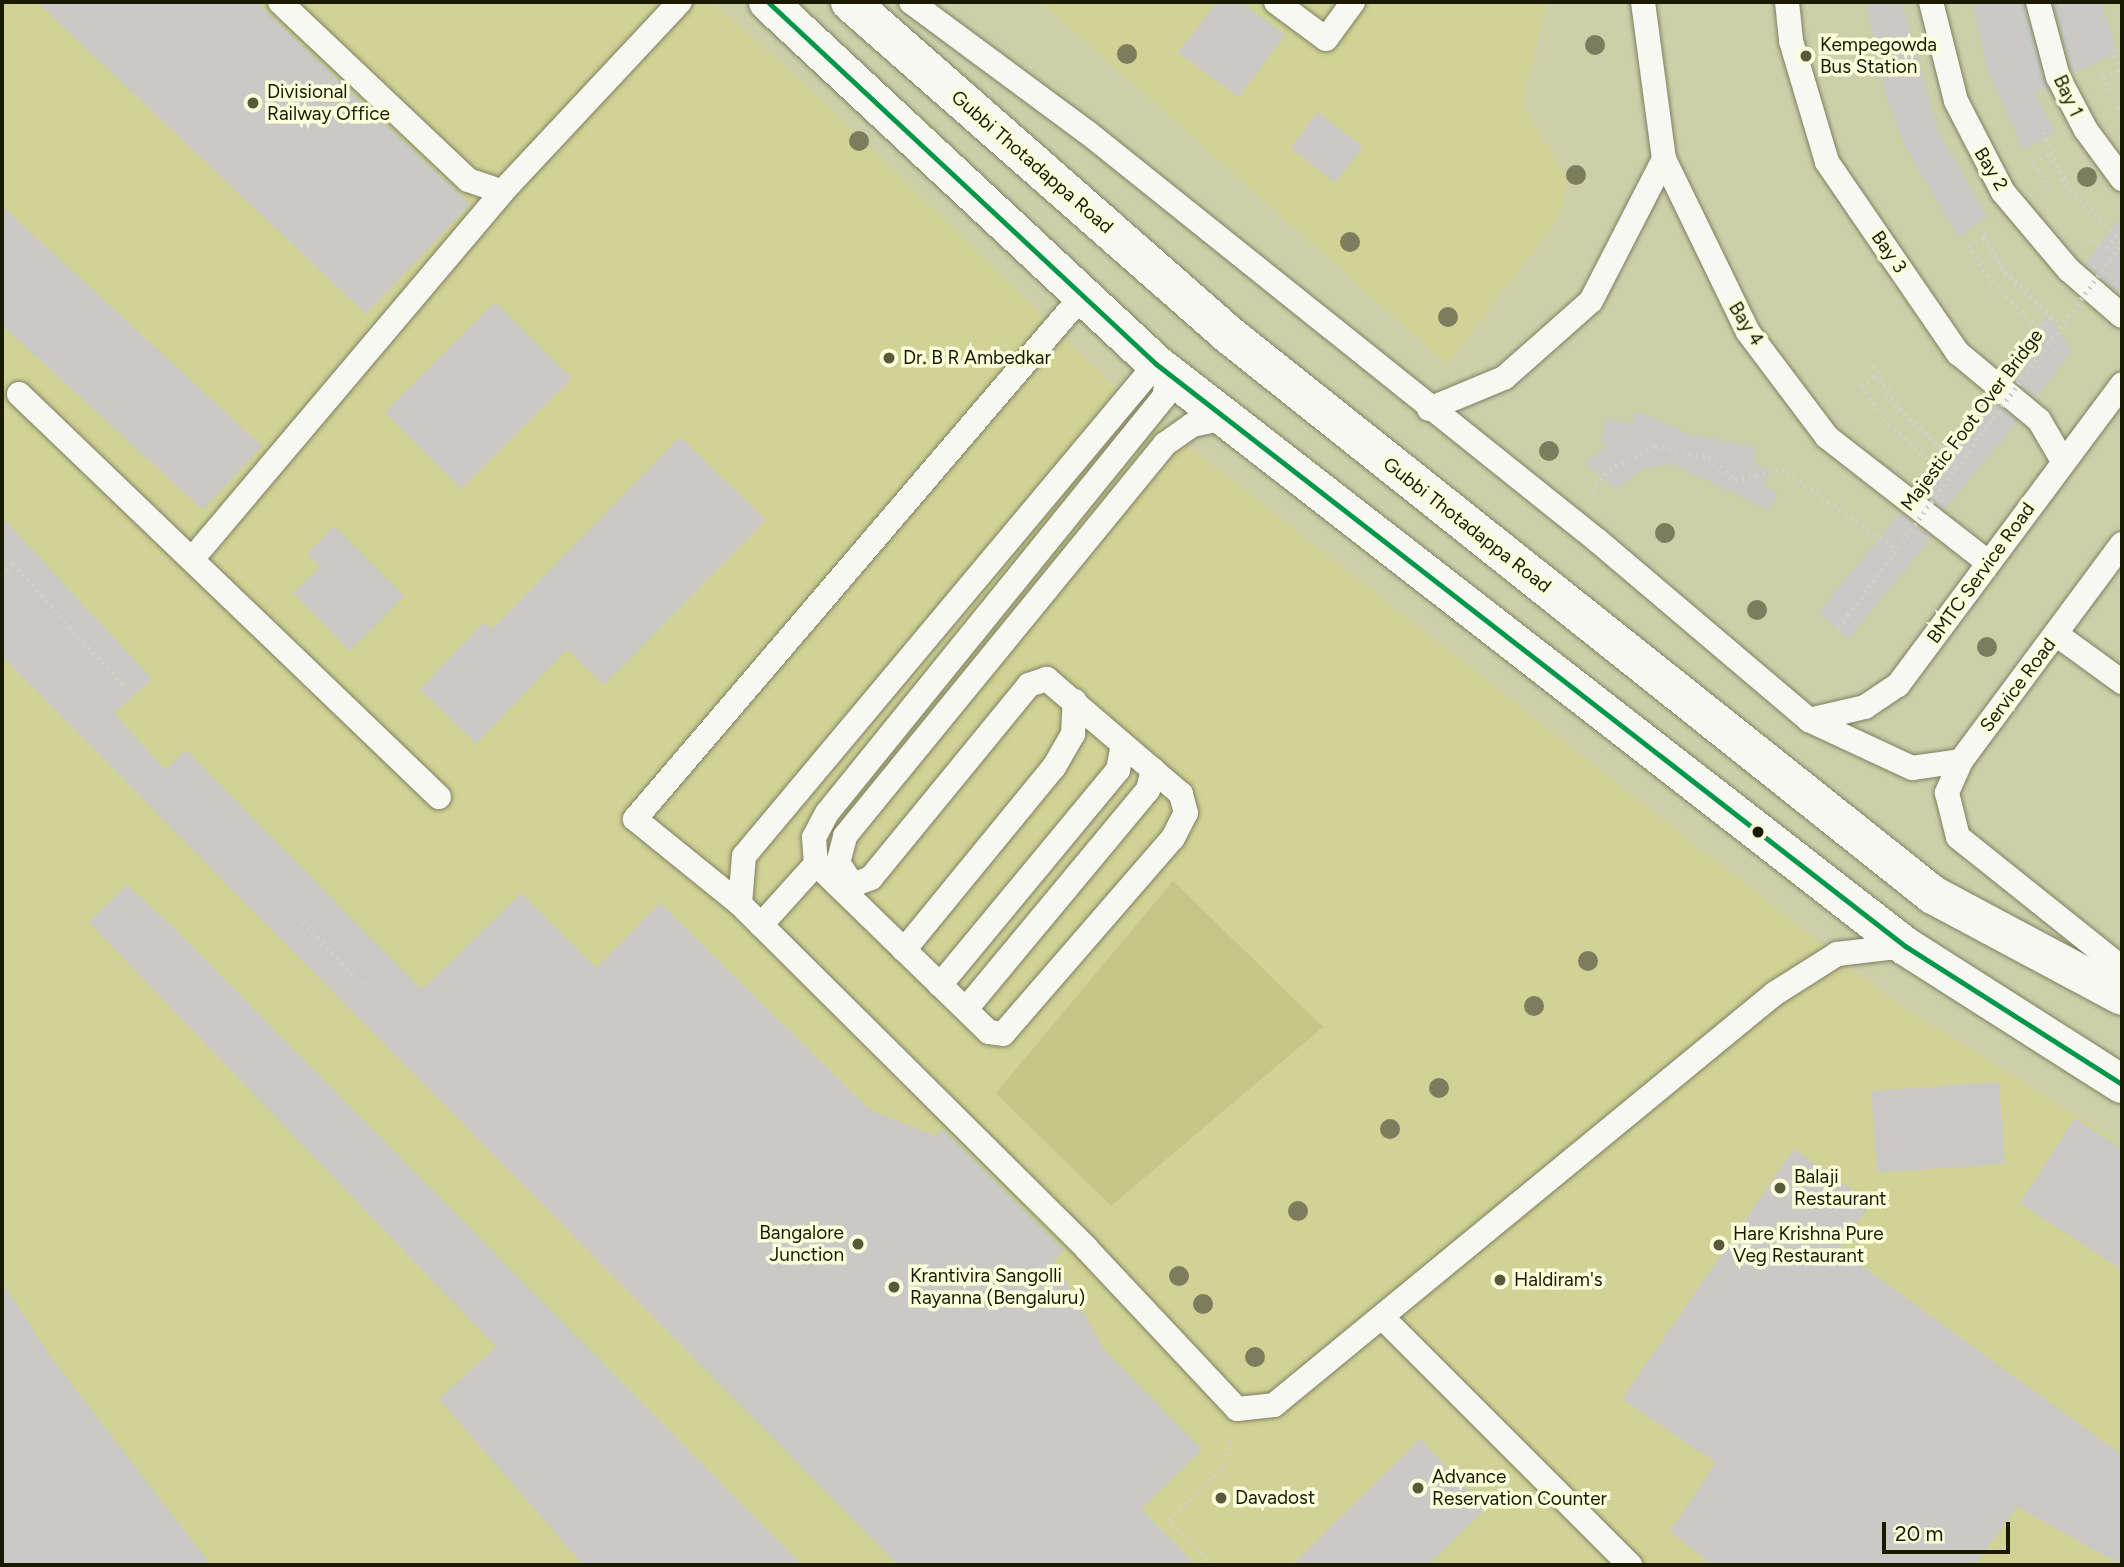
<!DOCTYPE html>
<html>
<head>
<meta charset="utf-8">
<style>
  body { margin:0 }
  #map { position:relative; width:2124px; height:1567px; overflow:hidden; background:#cdcfa9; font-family:Figtree,sans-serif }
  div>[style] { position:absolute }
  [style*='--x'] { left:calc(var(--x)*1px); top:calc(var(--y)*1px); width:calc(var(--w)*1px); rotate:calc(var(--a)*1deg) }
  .built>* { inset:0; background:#d0d296 }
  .green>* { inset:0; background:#c4c785 }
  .building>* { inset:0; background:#cac9c6; transform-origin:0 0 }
  .path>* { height:4.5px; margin-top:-2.25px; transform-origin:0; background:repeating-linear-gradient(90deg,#d0d0c3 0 2px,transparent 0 7px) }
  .roads { filter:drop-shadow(0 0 2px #7f8061) drop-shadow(0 0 2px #7f8061) }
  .service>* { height:24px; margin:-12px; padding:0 12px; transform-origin:12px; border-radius:12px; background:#f8f8f2 }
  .primary>* { height:38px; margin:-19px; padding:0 19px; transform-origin:19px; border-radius:19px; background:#f8f8f2 }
  .path-bridge>* { height:4.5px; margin-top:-2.25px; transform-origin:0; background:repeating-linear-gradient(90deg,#d0d0c3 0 2px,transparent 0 7px) }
  .bus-1>* { height:5px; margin:-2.5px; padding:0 2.5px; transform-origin:2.5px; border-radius:2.5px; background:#039849 }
  .trees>* { width:20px; height:20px; margin:-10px; border-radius:50%; background:#7c7d5e }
  .dots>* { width:19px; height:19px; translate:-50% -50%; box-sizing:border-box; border:4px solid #fbfedb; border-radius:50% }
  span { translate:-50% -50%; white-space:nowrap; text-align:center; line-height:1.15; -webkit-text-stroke:7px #fbfedb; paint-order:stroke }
  .poi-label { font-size:19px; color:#1a1a01 }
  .left { translate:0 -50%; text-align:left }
  .right { translate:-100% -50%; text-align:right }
  .street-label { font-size:19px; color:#1a1a01 }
  .frame { position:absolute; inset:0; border:4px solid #1a1a01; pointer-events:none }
  .scale { position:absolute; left:1882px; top:1522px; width:128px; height:32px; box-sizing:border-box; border:4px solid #1a1a01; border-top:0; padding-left:9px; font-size:21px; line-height:24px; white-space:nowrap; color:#1a1a01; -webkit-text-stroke:5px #fbfedb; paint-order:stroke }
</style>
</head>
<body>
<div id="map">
  <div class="built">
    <i style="clip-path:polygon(2px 2px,712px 2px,815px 93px,1119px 391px,1894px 1001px,2122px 1144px,2122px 1565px,2px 1565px)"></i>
    <i style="clip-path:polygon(1041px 2px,1547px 2px,1522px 105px,1568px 180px,1559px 217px,1447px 364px)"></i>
  </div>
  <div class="green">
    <i style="clip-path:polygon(1173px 881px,1323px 1027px,1111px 1206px,996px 1093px)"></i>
  </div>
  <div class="building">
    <i style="clip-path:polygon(37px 2px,256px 2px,470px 204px,366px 314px)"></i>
    <i style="clip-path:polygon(1217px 2px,1241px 2px,1285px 35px,1238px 97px,1178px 52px)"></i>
    <i style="clip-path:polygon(1866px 2px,1902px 2px,1938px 131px,1987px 217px,1958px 237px,1905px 145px,1886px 96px)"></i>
    <i style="clip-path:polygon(1972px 2px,2024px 2px,2047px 88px,2035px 94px,2055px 132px,2023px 150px,1987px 67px)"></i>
    <i style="clip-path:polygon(2053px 2px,2101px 2px,2117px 52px,2073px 74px)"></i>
    <i style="left:1318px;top:112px;width:57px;height:45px;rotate:38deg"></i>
    <i style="clip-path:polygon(2px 206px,262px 446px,203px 510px,2px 325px)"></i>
    <i style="clip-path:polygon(2122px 215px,2122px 283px,2116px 291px,2085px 264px)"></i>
    <i style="left:495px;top:302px;width:108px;height:156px;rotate:45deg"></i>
    <i style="clip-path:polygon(2048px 314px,2072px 351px,2036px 398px,2005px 372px)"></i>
    <i style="left:1987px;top:396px;width:40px;height:116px;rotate:40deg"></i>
    <i style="clip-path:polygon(1637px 411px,1691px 435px,1755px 447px,1753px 463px,1769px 470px,1764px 484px,1778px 495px,1768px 510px,1674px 464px,1643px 468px,1616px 489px,1585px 462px,1609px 444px,1601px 442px,1606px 419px,1631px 424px)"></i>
    <i style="clip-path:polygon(680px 437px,766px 520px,604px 685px,567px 649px,476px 744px,420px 689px,484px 622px,492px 629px)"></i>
    <i style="left:1900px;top:512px;width:40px;height:130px;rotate:39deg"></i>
    <i style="clip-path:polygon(2px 517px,152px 679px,114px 713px,165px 770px,186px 750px,422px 990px,521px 893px,596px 968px,660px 903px,870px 1110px,936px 1136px,943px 1129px,1064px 1250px,1054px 1260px,1105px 1351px,1202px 1449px,1141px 1509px,1196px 1565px,898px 1565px,2px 656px)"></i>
    <i style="clip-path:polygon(334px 526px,404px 596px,350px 651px,293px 593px,320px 567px,307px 554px)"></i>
    <i style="clip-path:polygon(127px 885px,177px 931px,802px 1565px,583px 1565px,439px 1399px,496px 1347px,89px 922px)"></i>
    <i style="left:1999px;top:1082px;width:82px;height:128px;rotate:86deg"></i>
    <i style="clip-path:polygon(2075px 1118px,2122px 1149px,2122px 1270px,2020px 1203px)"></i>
    <i style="clip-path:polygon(1794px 1149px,1871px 1203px,1839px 1249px,2122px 1455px,2122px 1565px,2017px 1507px,1975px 1565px,1712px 1565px,1670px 1531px,1716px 1463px,1622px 1399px)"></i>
    <i style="clip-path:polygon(2px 1281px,50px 1356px,211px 1565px,2px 1565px)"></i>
    <i style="clip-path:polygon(1420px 1439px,1486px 1508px,1428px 1565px,1292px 1565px)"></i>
  </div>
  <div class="path">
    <i style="--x:2113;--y:49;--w:23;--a:72"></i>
    <i style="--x:2121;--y:116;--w:43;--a:-114.8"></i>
    <i style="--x:2103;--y:77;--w:17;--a:-25"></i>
    <i style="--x:2118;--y:70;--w:10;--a:66"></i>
    <i style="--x:2043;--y:132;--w:64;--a:65"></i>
    <i style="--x:2070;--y:190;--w:65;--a:43.8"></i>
    <i style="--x:2117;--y:235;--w:19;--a:129"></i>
    <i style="--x:2105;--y:250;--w:19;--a:-141"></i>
    <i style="--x:2034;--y:162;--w:31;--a:61"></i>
    <i style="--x:1969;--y:245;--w:43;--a:59.3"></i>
    <i style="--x:1991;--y:282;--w:69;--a:44.4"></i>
    <i style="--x:2040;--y:330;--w:18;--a:-49"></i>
    <i style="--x:2052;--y:316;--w:63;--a:-136.9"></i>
    <i style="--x:2006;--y:273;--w:56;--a:-119.7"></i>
    <i style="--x:1861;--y:386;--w:40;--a:55.1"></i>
    <i style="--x:1884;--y:419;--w:71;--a:42.7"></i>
    <i style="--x:1936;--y:467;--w:18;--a:-49"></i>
    <i style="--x:1948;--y:453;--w:65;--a:-137.5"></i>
    <i style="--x:1900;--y:409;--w:60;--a:-122.1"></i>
    <i style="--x:1592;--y:491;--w:28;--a:-52"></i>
    <i style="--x:1609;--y:469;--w:51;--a:-26.6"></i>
    <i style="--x:1655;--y:446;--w:55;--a:12.5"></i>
    <i style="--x:1709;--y:458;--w:34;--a:40"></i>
    <i style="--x:1735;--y:480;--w:48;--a:-13.2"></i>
    <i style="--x:1782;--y:469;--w:136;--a:34.9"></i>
    <i style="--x:2;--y:575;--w:16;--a:-45"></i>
    <i style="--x:13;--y:564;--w:166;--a:47.7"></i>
    <i style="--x:1838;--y:627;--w:16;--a:-50"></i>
    <i style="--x:303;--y:922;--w:86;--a:45.9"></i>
    <i style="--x:1212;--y:1565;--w:62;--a:-133.7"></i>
    <i style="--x:1169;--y:1520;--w:74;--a:-43.9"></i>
    <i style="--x:1222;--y:1469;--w:30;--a:-75"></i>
  </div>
  <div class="roads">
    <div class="service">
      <i style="--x:280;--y:2;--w:259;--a:43.4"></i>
      <i style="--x:468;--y:180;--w:36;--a:19"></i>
      <i style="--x:502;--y:192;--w:260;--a:-46.9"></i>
      <i style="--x:911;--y:2;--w:219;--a:36.5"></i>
      <i style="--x:1087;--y:132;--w:655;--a:38.67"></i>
      <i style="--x:1598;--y:541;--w:277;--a:40.3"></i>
      <i style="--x:1809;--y:720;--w:114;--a:25"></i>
      <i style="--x:1912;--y:768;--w:49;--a:-8.1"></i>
      <i style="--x:1276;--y:2;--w:62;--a:36.5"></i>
      <i style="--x:1326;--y:39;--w:46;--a:-53.9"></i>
      <i style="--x:1643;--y:2;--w:158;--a:82.4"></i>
      <i style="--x:1664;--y:159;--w:192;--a:64.1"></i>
      <i style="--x:1748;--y:332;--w:131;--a:53"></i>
      <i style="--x:1827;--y:437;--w:205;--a:37.9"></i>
      <i style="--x:1787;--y:2;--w:39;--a:84"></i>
      <i style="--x:1791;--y:41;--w:126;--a:73.4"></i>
      <i style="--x:1827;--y:162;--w:232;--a:55.6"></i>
      <i style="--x:1958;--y:353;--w:105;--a:39.6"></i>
      <i style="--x:2039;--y:420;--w:48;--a:59.7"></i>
      <i style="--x:1931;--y:2;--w:102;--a:75.8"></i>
      <i style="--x:1956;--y:101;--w:102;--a:62.7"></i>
      <i style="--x:2003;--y:192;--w:102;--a:49.8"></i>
      <i style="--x:2069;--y:270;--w:70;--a:41"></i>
      <i style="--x:2038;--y:2;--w:78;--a:75.1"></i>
      <i style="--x:2058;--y:77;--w:60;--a:62.2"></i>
      <i style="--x:2086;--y:130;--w:61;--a:53.7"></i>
      <i style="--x:1156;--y:364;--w:642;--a:129.94"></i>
      <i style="--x:744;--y:856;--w:48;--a:94.8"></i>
      <i style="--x:740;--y:904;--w:488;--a:44.8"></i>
      <i style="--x:1086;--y:1248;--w:221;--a:46.8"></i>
      <i style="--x:1237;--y:1409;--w:37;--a:-6"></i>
      <i style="--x:1274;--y:1405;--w:647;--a:-39.42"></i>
      <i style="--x:1774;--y:994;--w:75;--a:-32.4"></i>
      <i style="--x:1837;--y:954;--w:68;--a:-6.7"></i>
      <i style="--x:1168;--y:373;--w:24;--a:99"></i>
      <i style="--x:1164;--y:397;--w:535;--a:129.01"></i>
      <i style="--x:827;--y:813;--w:27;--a:118"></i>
      <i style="--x:814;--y:837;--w:27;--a:86"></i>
      <i style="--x:816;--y:864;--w:241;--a:44.2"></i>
      <i style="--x:989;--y:1032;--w:14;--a:8"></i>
      <i style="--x:1003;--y:1034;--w:259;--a:-49.1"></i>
      <i style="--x:1173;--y:838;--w:28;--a:-63"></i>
      <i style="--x:1186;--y:813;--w:20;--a:-105"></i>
      <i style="--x:1181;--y:794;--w:177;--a:-139.4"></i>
      <i style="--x:1047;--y:679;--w:19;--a:162"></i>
      <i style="--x:1029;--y:685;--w:249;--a:129.3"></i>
      <i style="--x:871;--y:878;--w:19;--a:159"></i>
      <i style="--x:853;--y:885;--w:27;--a:-124"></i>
      <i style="--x:838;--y:863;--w:28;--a:-75"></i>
      <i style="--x:845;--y:836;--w:506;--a:-50.77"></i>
      <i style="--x:1165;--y:444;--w:33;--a:-35"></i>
      <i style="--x:1192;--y:425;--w:34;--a:-12"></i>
      <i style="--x:19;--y:394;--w:582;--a:43.82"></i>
      <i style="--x:1429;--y:409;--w:81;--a:-22.5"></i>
      <i style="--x:1504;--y:378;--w:116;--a:-41.5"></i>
      <i style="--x:1591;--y:301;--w:160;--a:-62.8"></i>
      <i style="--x:2122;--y:544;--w:270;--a:126.6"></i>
      <i style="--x:1961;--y:761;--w:35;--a:114"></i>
      <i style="--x:1947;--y:793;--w:45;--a:76"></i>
      <i style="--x:1958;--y:837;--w:210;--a:38.6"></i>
      <i style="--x:193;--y:558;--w:479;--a:-49.8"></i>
      <i style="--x:2056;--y:634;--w:82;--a:36"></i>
      <i style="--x:1809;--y:720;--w:57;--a:-13.1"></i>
      <i style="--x:1865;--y:707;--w:40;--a:-34"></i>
      <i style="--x:1898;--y:685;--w:375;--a:-53.3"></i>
      <i style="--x:740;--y:904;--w:135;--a:-141"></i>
      <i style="--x:635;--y:819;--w:688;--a:-49.48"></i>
      <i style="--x:761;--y:925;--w:82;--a:-48"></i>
      <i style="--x:904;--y:950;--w:237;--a:-50.7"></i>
      <i style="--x:1054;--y:767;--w:38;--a:-60"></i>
      <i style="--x:1073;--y:734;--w:33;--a:-87"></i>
      <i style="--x:940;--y:985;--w:279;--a:-50.4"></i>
      <i style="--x:1118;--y:770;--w:26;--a:-79"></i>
      <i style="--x:966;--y:1009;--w:285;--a:-50.3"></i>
      <i style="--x:1148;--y:790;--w:21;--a:-76"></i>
      <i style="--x:1382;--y:1317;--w:351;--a:45"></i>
    </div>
    <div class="primary">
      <i style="--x:768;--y:2;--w:531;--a:43.01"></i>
      <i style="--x:1156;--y:364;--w:949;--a:37.85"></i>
      <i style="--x:1905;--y:946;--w:257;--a:32.5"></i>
      <i style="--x:850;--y:2;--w:505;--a:41.3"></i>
      <i style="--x:1229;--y:335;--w:900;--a:38.5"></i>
      <i style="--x:1933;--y:895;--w:214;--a:28.1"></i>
    </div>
  </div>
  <div class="path-bridge">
    <i style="--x:2034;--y:162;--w:17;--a:-28"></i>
    <i style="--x:2049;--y:154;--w:42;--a:61.6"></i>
    <i style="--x:2069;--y:191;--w:74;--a:43.9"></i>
    <i style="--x:1969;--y:245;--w:17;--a:-25"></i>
    <i style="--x:1984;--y:238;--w:41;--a:59"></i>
    <i style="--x:2005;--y:273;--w:76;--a:42.9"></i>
    <i style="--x:1861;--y:386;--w:17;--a:-36"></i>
    <i style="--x:1875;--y:376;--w:40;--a:55.1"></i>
    <i style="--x:1898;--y:409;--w:80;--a:42.5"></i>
    <i style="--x:1848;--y:615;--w:461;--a:-53.6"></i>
  </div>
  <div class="bus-1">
    <i style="--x:768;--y:2;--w:531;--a:43.01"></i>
    <i style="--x:1156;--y:364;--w:949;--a:37.85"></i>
    <i style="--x:1905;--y:946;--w:257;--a:32.5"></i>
  </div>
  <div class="trees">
    <i style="left:1595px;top:45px"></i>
    <i style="left:1127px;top:54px"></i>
    <i style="left:859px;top:141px"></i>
    <i style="left:1576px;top:175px"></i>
    <i style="left:2087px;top:177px"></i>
    <i style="left:1350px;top:242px"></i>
    <i style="left:1448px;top:317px"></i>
    <i style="left:1549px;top:451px"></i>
    <i style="left:1665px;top:533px"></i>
    <i style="left:1757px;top:610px"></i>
    <i style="left:1987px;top:647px"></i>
    <i style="left:1588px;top:961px"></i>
    <i style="left:1534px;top:1006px"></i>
    <i style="left:1439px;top:1088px"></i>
    <i style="left:1390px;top:1129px"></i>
    <i style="left:1298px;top:1211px"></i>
    <i style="left:1179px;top:1276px"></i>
    <i style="left:1203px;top:1304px"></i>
    <i style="left:1255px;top:1357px"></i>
  </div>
  <div class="dots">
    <i style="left:1806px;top:56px;background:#59593c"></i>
    <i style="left:253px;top:103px;background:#59593c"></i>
    <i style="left:889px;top:358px;background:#59593c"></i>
    <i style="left:1758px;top:832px;background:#1a1a01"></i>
    <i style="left:1780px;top:1188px;background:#59593c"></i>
    <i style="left:858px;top:1244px;background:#59593c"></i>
    <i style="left:1719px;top:1245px;background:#59593c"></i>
    <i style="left:1500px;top:1280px;background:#59593c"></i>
    <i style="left:894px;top:1287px;background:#59593c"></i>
    <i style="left:1418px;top:1488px;background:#59593c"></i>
    <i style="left:1221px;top:1498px;background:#59593c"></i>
  </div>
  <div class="poi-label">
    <span class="left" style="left:1820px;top:56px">Kempegowda<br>Bus Station</span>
    <span class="left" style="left:267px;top:103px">Divisional<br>Railway Office</span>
    <span class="left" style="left:903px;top:358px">Dr. B R Ambedkar</span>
    <span class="left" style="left:1794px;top:1188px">Balaji<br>Restaurant</span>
    <span class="right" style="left:844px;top:1244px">Bangalore<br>Junction</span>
    <span class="left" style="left:1733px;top:1245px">Hare Krishna Pure<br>Veg Restaurant</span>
    <span class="left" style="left:910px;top:1287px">Krantivira Sangolli<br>Rayanna (Bengaluru)</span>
    <span class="left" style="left:1514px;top:1280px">Haldiram's</span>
    <span class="left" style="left:1432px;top:1488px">Advance<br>Reservation Counter</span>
    <span class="left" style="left:1235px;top:1498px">Davadost</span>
  </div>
  <div class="street-label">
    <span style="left:2068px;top:96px;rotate:65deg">Bay 1</span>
    <span style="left:1032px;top:162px;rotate:41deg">Gubbi Thotadappa Road</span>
    <span style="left:1991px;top:169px;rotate:59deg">Bay 2</span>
    <span style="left:1889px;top:252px;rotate:55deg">Bay 3</span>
    <span style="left:1746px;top:324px;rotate:58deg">Bay 4</span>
    <span style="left:1972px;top:420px;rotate:-53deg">Majestic Foot Over Bridge</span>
    <span style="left:1467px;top:525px;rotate:38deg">Gubbi Thotadappa Road</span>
    <span style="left:1981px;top:573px;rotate:-54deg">BMTC Service Road</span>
    <span style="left:2018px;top:685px;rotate:-53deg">Service Road</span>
  </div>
  <div class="frame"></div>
  <div class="scale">20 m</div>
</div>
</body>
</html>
